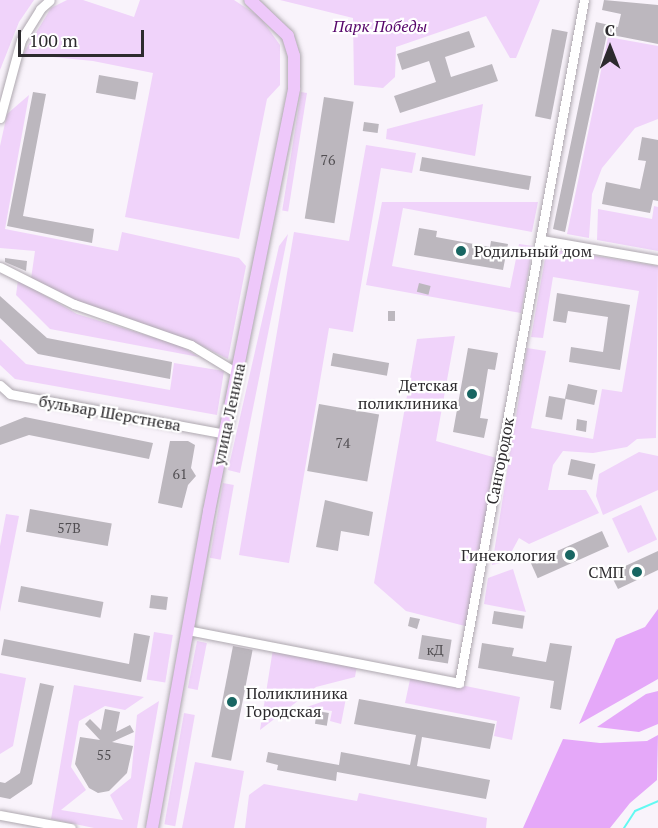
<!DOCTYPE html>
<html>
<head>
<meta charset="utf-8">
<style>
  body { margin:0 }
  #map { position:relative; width:658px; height:828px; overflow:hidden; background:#f9f3fb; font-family:"PT Serif",serif }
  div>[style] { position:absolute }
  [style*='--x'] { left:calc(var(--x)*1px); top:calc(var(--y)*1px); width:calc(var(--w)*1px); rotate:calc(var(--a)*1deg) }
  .green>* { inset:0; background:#f0d3fa; transform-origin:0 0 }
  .forest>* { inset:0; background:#e5a8f9 }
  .stream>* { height:2px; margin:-1px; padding:0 1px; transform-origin:1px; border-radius:1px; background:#63f9f2 }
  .building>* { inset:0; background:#bcb7be; transform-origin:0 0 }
  .roads { filter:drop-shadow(0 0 2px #aea8af) drop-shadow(0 0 2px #aea8af) }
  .minor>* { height:9px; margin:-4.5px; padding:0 4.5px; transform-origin:4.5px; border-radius:4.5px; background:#fff }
  .major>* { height:12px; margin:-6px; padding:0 6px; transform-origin:6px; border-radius:6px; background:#eec8fa }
  .dots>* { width:16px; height:16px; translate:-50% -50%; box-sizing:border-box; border:3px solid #fff; border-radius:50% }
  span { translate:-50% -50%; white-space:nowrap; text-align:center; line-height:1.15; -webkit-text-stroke:4.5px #fff; paint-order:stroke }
  .number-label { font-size:14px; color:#514e52 }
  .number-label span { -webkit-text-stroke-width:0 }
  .park-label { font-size:16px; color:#56056a; font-style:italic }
  .poi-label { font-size:16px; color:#2d2b2e }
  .left { translate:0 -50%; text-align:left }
  .right { translate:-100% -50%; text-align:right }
  .street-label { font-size:16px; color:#2d2b2e }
  .north { position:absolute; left:580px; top:18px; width:60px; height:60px; -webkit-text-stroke:4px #fff; paint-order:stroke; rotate:0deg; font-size:16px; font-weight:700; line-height:24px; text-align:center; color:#2d2b2e }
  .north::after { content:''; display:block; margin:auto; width:21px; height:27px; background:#2d2b2e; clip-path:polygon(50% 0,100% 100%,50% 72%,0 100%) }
  .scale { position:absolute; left:18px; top:30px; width:126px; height:27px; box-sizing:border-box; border:3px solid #2d2b2e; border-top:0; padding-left:8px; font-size:18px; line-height:21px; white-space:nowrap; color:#2d2b2e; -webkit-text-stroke:4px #fff; paint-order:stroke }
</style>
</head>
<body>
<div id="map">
  <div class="green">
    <i style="clip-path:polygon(0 0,34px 0,19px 22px,0 70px)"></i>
    <i style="clip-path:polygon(67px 0,83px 0,134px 17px,140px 0,234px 0,260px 17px,280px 45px,280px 85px,267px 99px,239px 239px,125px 217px,153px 73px,93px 61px,23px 54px,51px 8px)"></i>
    <i style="clip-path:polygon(280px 0,540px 0,516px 58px,510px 58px,486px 16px,396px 47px,395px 77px,383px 88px,354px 85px,353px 18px)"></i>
    <i style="clip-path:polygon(608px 37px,658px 46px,658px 119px,635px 128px,602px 168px,592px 194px,589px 238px,567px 234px)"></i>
    <i style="left:301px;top:92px;width:6px;height:120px;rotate:9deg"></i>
    <i style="clip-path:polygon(29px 95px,5px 229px,118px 251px,122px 232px,239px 258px,246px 266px,228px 359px,192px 341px,76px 302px,31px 279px,35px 251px,0 248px,0 146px,7px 114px)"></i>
    <i style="clip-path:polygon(483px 104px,475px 156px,386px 139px,387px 129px)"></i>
    <i style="clip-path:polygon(366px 145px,416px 153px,412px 173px,381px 168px,353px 332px,329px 328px,289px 563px,239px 555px,294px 232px,349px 241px)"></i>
    <i style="clip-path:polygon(382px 202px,538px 202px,532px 232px,403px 208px,392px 266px,510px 288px,519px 244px,533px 246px,521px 313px,366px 285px)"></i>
    <i style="clip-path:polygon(654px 206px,658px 207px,658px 251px,597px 240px,598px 209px,652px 219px)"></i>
    <i style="clip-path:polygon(288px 234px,240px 473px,228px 470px,279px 246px)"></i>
    <i style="clip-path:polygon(553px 249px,658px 266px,656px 438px,637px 439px,627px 447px,593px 453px,563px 451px,553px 465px,548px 490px,586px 490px,599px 513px,529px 544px,519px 538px,506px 562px,492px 565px,527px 348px,546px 351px,531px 428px,593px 439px,602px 389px,622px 392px,639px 291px,553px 277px,543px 338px,531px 337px,546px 253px)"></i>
    <i style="clip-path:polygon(18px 280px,77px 314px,179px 345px,199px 357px,50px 329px,16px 295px)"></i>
    <i style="clip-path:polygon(455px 336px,436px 441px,500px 459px,469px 627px,406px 611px,374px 583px,417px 339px)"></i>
    <i style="clip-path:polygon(0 339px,26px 364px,170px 390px,174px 363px,224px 371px,217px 415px,15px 379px,0 365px)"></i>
    <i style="clip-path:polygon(639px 452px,658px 456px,658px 490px,603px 515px,596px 496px,599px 474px)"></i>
    <i style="left:223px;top:483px;width:11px;height:76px;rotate:10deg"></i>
    <i style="left:641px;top:505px;width:38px;height:32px;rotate:65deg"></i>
    <i style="clip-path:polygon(6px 514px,19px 516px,0 612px,0 546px)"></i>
    <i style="clip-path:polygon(513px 569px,526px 612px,484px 604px,488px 578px)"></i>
    <i style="left:154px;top:632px;width:19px;height:48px;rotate:9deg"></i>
    <i style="left:197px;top:641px;width:10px;height:48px;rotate:11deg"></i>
    <i style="clip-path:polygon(273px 649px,357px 665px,355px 677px,316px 687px,260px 730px)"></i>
    <i style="clip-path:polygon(0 673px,26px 678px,13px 746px,0 754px)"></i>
    <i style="clip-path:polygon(411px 675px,520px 697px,512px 740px,494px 736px,497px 721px,405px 703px)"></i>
    <i style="clip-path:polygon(74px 685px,144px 697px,125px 710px,105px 706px,79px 721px,71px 767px,86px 790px,61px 810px,123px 820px,110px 795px,131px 778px,137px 715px,159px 701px,137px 828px,94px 828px,51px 819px)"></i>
    <i style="clip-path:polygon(347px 693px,341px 724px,330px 721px,332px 711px,307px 707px)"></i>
    <i style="left:184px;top:713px;width:11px;height:113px;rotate:10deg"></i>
    <i style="clip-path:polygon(195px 762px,244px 771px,234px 828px,182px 828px)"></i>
    <i style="clip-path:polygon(264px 784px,357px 801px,359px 793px,487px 818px,486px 828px,245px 828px,249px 795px)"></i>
  </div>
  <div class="forest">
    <i style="clip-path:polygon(658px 609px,658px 679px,579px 724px,616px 639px,645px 627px)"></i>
    <i style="clip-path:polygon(658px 691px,658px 724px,639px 732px,597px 727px,646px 694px)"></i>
    <i style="clip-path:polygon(658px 735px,657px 780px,630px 803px,610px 828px,523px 828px,563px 739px,600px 743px,647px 741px)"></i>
  </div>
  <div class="stream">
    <i style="--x:624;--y:828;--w:20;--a:-57"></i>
    <i style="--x:635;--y:811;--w:25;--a:-23"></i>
  </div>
  <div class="building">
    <i style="clip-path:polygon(604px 0,658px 5px,658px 44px,607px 34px,565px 232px,553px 229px,596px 22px,618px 27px,621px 14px,602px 10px)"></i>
    <i style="left:552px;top:29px;width:16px;height:89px;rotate:11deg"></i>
    <i style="clip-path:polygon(469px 31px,475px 47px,445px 57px,451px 77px,492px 64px,498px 81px,400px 113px,394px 96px,436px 82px,429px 61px,402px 70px,397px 54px)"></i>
    <i style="left:99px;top:75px;width:40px;height:18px;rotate:10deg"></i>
    <i style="clip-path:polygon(33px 92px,46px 94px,23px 216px,94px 229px,92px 243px,7px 226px)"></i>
    <i style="left:324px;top:97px;width:30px;height:123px;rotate:9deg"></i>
    <i style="left:364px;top:122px;width:15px;height:9px;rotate:8deg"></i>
    <i style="clip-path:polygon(642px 137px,658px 140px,658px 201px,653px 200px,650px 213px,602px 204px,606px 182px,640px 189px,646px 161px,638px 160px)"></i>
    <i style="left:422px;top:157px;width:111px;height:14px;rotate:10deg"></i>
    <i style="clip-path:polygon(419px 228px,437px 231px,436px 237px,490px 247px,491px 241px,508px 244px,503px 270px,414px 255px)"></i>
    <i style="clip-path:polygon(5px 258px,27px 261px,26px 271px,5px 262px)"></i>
    <i style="left:419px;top:283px;width:12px;height:9px;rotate:14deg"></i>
    <i style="clip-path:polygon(557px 293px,630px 305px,620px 370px,569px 362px,571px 347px,603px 352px,608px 317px,568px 311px,566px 323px,553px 321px)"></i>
    <i style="clip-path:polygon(0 296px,47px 338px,172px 362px,170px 379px,38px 354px,0 318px)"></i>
    <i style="left:388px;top:311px;width:7px;height:10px"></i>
    <i style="clip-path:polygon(468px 348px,498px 353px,495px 370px,488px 369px,480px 418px,488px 419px,484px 438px,453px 432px)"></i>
    <i style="left:333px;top:353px;width:57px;height:13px;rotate:10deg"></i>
    <i style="left:568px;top:384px;width:30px;height:15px;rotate:12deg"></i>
    <i style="left:549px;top:396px;width:17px;height:21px;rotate:10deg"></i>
    <i style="left:319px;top:404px;width:61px;height:68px;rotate:10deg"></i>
    <i style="clip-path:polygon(25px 417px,153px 443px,149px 459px,29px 435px,0 445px,0 427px)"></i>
    <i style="clip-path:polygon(577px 419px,587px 421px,586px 432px,576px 430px)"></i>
    <i style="clip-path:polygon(170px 441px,188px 441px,195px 445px,191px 468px,196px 476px,188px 485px,182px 508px,158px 503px)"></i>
    <i style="left:571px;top:459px;width:25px;height:16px;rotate:12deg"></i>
    <i style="clip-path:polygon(325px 500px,373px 512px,369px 536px,341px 531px,338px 551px,316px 547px)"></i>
    <i style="left:30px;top:509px;width:83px;height:23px;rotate:10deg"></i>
    <i style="left:602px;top:531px;width:17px;height:78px;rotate:66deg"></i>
    <i style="clip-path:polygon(658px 551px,658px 570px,618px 589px,610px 573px)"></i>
    <i style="left:21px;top:586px;width:84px;height:16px;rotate:11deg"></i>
    <i style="left:151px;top:595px;width:17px;height:13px;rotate:7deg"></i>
    <i style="left:494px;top:611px;width:31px;height:13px;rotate:9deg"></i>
    <i style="clip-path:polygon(410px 617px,420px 619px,417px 629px,408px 626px)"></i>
    <i style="clip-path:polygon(134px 633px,150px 636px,141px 682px,1px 655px,4px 639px,129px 664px)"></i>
    <i style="left:422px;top:635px;width:30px;height:24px;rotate:9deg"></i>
    <i style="clip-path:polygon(482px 643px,514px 648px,512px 656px,546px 662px,550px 643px,572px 646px,561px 710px,550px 708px,554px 681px,478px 668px)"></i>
    <i style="left:233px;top:646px;width:20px;height:113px;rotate:11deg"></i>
    <i style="clip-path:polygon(40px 683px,54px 686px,32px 784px,10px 799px,0 797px,0 782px,5px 783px,20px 773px)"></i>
    <i style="clip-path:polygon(359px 699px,495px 724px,490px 749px,422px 737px,417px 766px,490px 780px,486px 799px,337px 772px,336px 781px,277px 770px,278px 765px,266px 762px,268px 752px,339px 765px,341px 752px,410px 765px,416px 735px,354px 724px)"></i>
    <i style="clip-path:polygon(105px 709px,120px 712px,116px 732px,130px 725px,134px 732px,112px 742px,133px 746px,127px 773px,109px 791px,98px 793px,89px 788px,75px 764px,80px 737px,100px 740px,85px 724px,90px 719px,101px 730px)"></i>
    <i style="left:317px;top:711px;width:12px;height:13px;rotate:9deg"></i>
  </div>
  <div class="roads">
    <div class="minor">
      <i style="--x:0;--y:118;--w:81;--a:-74.9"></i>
      <i style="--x:21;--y:40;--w:36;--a:-58"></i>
      <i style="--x:40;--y:9;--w:13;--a:-42"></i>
      <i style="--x:542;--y:240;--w:118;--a:9.8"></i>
      <i style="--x:0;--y:267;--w:83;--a:26.6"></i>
      <i style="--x:74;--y:304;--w:124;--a:19.3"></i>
      <i style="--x:191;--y:345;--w:54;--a:31.3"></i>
      <i style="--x:0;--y:385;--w:13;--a:42"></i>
      <i style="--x:10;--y:394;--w:219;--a:10.5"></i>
      <i style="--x:187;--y:630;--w:277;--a:11"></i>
      <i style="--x:459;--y:683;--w:694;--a:-79.63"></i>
      <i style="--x:0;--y:815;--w:72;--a:10.4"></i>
    </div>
    <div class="major">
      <i style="--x:152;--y:828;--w:322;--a:-79.8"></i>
      <i style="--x:209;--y:511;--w:431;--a:-78.6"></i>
      <i style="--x:294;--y:88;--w:32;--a:-90"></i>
      <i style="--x:294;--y:56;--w:21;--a:-107"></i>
      <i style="--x:288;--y:36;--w:52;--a:-136.5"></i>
    </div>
  </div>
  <div class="dots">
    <i style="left:461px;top:251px;background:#186662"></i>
    <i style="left:472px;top:394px;background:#186662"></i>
    <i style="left:570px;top:555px;background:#186662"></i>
    <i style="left:637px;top:572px;background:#186662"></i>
    <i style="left:232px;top:702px;background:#186662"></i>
  </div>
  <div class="number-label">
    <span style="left:328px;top:160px">76</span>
    <span style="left:343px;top:443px">74</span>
    <span style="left:180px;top:474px">61</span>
    <span style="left:69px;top:528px">57В</span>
    <span style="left:435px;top:650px">кД</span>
    <span style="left:104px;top:755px">55</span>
  </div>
  <div class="park-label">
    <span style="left:380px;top:26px">Парк Победы</span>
  </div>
  <div class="poi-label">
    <span class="left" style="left:474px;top:251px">Родильный дом</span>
    <span class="right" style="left:458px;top:394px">Детская<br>поликлиника</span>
    <span class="right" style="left:556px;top:555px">Гинекология</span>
    <span class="right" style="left:624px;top:572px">СМП</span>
    <span class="left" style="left:246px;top:702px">Поликлиника<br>Городская</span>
  </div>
  <div class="street-label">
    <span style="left:110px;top:413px;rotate:10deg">бульвар Шерстнева</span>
    <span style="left:229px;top:414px;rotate:-78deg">улица Ленина</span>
    <span style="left:500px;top:461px;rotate:-79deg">Сангородок</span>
  </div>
  <div class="north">С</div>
  <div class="scale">100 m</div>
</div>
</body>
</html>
